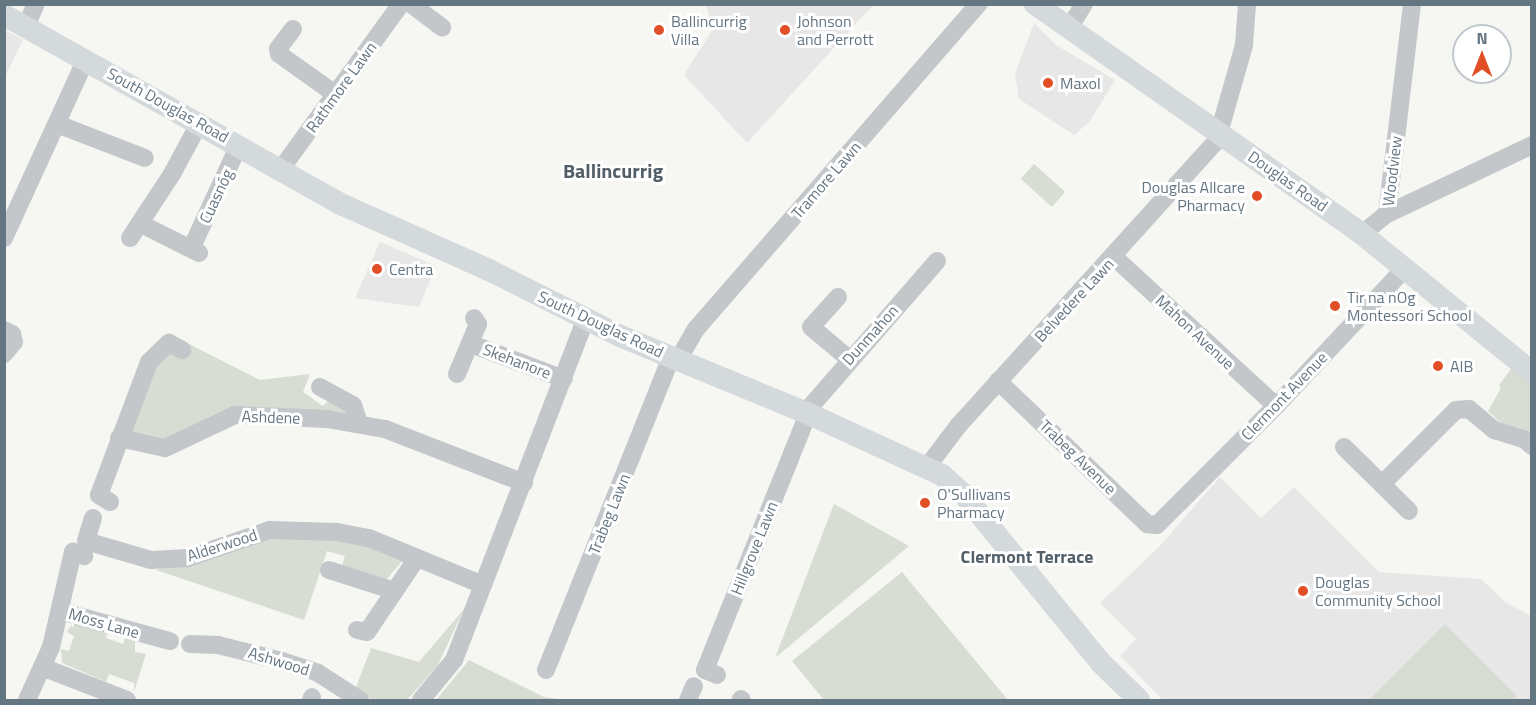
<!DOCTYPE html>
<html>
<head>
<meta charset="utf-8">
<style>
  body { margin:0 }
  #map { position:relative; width:1536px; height:705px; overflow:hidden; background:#f6f6f2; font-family:"Titillium Web",sans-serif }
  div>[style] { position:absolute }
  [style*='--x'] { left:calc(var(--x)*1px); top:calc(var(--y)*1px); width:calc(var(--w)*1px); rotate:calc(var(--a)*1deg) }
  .built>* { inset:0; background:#e6e7e6 }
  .green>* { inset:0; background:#d7ddd3; transform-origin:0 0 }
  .minor>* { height:18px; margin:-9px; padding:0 9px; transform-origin:9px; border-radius:9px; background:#c3c7ca }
  .major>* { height:22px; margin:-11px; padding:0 11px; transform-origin:11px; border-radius:11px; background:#d4d9dc }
  .dots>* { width:16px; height:16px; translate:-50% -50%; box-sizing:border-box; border:3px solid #fff; border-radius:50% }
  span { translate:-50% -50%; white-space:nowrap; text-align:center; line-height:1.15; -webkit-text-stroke:6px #fff; paint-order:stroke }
  .poi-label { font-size:16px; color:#657683 }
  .left { translate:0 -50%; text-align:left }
  .right { translate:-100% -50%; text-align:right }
  .street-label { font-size:16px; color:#657683 }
  .neighbourhood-label { font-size:18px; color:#535f68; font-weight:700 }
  .quarter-label { font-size:20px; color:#535f68; font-weight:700 }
  .frame { position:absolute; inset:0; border:6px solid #657683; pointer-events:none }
  .north { position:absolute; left:1452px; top:24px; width:60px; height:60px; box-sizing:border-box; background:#fff; border:2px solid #c1c8cd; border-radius:50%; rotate:0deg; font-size:16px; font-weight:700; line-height:24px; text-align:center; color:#657683 }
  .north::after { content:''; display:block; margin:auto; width:21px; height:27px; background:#e24e26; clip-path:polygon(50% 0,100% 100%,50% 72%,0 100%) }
</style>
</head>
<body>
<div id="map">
  <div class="built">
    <i style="clip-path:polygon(706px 5px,706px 4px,873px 5px,747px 143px,684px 75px,713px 29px)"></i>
    <i style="clip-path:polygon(1034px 23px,1056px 45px,1115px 80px,1089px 122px,1074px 135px,1019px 99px,1015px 74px)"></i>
    <i style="clip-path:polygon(5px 30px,23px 40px,5px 77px)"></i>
    <i style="clip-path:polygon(380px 242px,436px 266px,419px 307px,355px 298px)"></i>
    <i style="clip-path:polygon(1220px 477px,1261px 518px,1294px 487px,1379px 572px,1481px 579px,1505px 602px,1531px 616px,1531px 700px,1163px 700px,1120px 656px,1136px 639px,1100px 603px,1159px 547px)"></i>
  </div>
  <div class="green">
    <i style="left:1034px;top:164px;width:42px;height:20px;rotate:42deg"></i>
    <i style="clip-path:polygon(189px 344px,260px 380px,310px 374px,303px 392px,323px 406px,330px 399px,347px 407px,348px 415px,254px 409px,165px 442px,132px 434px,130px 425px,158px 358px)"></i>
    <i style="clip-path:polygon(1511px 369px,1531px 384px,1531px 437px,1520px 428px,1503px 425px,1488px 411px,1501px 388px,1499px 385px)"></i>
    <i style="clip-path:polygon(834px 504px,909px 546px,775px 658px)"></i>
    <i style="clip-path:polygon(263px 536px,350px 539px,404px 559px,386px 580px,342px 566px,345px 556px,327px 551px,304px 620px,156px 570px)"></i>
    <i style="clip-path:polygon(902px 572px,1008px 700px,824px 700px,792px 661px)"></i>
    <i style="clip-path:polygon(464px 609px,438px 665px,407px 700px,374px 700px,355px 690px,371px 648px,419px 662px)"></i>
    <i style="clip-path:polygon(73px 622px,108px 631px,106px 638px,123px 644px,126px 635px,135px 639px,135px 652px,146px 654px,134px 692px,134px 683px,109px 674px,106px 682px,62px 663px,61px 649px,69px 651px,74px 636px,67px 632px)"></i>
    <i style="clip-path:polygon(1445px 624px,1517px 696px,1513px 700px,1369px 700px)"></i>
    <i style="clip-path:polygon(469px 660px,544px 697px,563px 700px,436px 700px)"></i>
  </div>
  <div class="minor">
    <i style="--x:411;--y:4;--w:39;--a:37"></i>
    <i style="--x:26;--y:26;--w:24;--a:-66"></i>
    <i style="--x:1069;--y:28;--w:28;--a:-58"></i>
    <i style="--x:293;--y:29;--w:25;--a:127"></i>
    <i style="--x:278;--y:49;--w:5;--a:79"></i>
    <i style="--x:279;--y:54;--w:69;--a:35.5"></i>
    <i style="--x:57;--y:124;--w:94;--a:21.1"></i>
    <i style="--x:281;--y:169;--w:204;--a:-54"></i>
    <i style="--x:1387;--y:214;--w:211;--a:-83.2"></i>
    <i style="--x:149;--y:228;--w:56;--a:26.6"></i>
    <i style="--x:1362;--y:234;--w:32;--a:-39"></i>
    <i style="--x:1387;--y:214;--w:161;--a:-25.4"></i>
    <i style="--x:4;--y:238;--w:197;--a:-65.4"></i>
    <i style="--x:130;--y:238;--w:77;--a:-56.7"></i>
    <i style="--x:172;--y:174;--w:59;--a:-61.7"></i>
    <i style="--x:192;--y:247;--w:112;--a:-65.3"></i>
    <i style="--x:1114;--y:257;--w:220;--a:42.6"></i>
    <i style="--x:838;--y:297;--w:40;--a:132"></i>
    <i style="--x:811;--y:327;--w:50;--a:40.1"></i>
    <i style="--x:4;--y:330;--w:9;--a:27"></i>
    <i style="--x:12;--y:334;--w:8;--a:76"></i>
    <i style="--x:14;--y:342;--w:16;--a:130"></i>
    <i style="--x:471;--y:344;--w:99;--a:20.6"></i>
    <i style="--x:678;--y:360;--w:36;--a:-60"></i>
    <i style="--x:696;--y:329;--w:431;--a:-49"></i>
    <i style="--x:457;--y:374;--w:54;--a:-67.2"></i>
    <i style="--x:478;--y:324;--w:7;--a:-124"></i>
    <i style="--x:998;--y:381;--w:207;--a:43.8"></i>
    <i style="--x:1147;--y:524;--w:10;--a:6"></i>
    <i style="--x:1157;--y:525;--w:168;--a:-45"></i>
    <i style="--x:1276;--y:406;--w:190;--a:-46.9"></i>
    <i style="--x:320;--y:387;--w:38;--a:29"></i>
    <i style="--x:353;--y:405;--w:19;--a:72"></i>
    <i style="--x:119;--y:438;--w:47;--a:12.3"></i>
    <i style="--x:165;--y:448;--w:77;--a:-25.2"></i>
    <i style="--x:235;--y:415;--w:92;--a:2.5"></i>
    <i style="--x:327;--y:419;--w:59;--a:9.8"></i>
    <i style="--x:385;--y:429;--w:149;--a:21.2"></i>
    <i style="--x:1344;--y:447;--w:91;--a:44.6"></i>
    <i style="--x:927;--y:467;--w:51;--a:-52.9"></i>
    <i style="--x:958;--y:426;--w:386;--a:-47.8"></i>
    <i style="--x:1217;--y:140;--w:99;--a:-74.1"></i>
    <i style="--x:1244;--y:45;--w:41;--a:-85.8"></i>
    <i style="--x:1382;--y:484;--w:105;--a:-45"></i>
    <i style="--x:1456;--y:410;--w:13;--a:-4"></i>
    <i style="--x:1469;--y:409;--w:33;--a:40"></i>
    <i style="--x:1494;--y:430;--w:31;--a:17"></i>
    <i style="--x:1524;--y:439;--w:11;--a:41"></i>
    <i style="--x:110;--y:502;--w:13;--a:-148"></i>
    <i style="--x:99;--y:495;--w:142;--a:-69.4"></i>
    <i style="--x:149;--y:362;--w:28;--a:-44"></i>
    <i style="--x:169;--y:343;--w:15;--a:28"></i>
    <i style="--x:93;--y:518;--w:24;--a:107"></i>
    <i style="--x:86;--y:541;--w:68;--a:16.3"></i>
    <i style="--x:151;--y:560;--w:37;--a:-3"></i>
    <i style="--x:188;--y:558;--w:87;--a:-18.9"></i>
    <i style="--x:270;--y:530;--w:67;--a:1.7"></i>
    <i style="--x:337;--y:532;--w:33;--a:11"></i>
    <i style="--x:369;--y:538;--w:123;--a:22.4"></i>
    <i style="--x:329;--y:570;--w:69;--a:17.7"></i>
    <i style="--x:60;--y:611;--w:114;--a:15.3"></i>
    <i style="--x:357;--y:630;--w:10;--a:11"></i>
    <i style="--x:367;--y:632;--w:89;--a:-56"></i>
    <i style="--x:190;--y:644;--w:28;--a:2"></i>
    <i style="--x:218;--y:645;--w:66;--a:14"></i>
    <i style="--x:282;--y:661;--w:38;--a:18"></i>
    <i style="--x:318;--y:673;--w:50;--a:32.7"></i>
    <i style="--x:42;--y:667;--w:91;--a:21.2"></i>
    <i style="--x:546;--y:670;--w:337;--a:-68.2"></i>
    <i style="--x:717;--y:675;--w:13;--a:-157"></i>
    <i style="--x:705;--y:670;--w:284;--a:-68.1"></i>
    <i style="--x:811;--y:406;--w:192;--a:-49"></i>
    <i style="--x:741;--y:699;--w:1;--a:45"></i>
    <i style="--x:27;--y:700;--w:58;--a:-65.6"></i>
    <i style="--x:51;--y:647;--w:98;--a:-77"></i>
    <i style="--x:73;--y:552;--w:12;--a:20"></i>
    <i style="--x:311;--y:700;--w:3;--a:-72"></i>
    <i style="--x:421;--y:700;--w:52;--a:-50.5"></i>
    <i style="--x:454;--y:660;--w:364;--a:-68.9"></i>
    <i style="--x:688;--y:700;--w:15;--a:-67"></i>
  </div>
  <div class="major">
    <i style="--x:1035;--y:4;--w:400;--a:35.1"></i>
    <i style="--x:1362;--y:234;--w:219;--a:39.1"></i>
    <i style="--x:4;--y:15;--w:389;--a:29.3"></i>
    <i style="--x:343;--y:205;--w:160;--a:24"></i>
    <i style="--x:489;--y:270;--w:147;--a:26.7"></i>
    <i style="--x:620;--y:336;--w:202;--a:22.4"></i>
    <i style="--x:807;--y:413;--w:149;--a:24.7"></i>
    <i style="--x:942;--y:475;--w:30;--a:42"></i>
    <i style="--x:964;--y:495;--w:217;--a:50.8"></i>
    <i style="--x:1101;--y:663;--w:53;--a:44.2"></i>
  </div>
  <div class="dots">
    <i style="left:659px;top:30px;background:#e24e26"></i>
    <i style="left:785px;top:30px;background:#e24e26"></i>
    <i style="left:1048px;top:83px;background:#e24e26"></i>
    <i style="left:1257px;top:196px;background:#e24e26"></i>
    <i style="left:377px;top:269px;background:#e24e26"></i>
    <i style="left:1335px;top:306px;background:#e24e26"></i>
    <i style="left:1438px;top:366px;background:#e24e26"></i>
    <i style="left:925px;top:503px;background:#e24e26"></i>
    <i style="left:1303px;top:591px;background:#e24e26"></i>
  </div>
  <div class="poi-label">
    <span class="left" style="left:671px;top:30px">Ballincurrig<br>Villa</span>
    <span class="left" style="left:797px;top:30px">Johnson<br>and Perrott</span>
    <span class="left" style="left:1060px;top:83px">Maxol</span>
    <span class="right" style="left:1245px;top:196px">Douglas Allcare<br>Pharmacy</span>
    <span class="left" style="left:389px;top:269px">Centra</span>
    <span class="left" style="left:1347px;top:306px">Tir na nOg<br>Montessori School</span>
    <span class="left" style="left:1450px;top:366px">AIB</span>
    <span class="left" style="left:937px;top:503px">O'Sullivans<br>Pharmacy</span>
    <span class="left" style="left:1315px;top:591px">Douglas<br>Community School</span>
  </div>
  <div class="street-label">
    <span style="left:341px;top:87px;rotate:-54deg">Rathmore Lawn</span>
    <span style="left:168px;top:105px;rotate:29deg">South Douglas Road</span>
    <span style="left:1392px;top:171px;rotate:-83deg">Woodview</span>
    <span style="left:826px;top:180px;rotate:-49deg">Tramore Lawn</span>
    <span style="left:1288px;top:181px;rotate:35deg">Douglas Road</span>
    <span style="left:216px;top:196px;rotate:-65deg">Cuasnóg</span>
    <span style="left:1074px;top:300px;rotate:-47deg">Belvedere Lawn</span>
    <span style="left:601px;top:324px;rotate:25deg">South Douglas Road</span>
    <span style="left:1195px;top:332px;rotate:43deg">Mahon Avenue</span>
    <span style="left:870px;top:335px;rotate:-48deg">Dunmahon</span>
    <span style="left:517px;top:361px;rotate:21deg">Skehanore</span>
    <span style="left:1284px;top:396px;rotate:-46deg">Clermont Avenue</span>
    <span style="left:271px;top:417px;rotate:2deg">Ashdene</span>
    <span style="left:1078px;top:457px;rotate:44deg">Trabeg Avenue</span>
    <span style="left:609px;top:514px;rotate:-68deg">Trabeg Lawn</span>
    <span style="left:222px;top:545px;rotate:-18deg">Alderwood</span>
    <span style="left:754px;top:548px;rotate:-68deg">Hillgrove Lawn</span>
    <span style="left:104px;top:623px;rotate:16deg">Moss Lane</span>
    <span style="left:279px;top:661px;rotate:17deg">Ashwood</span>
  </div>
  <div class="neighbourhood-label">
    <span style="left:1027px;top:557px">Clermont Terrace</span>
  </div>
  <div class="quarter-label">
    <span style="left:613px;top:170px">Ballincurrig</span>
  </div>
  <div class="frame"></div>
  <div class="north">N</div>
</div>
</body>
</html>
